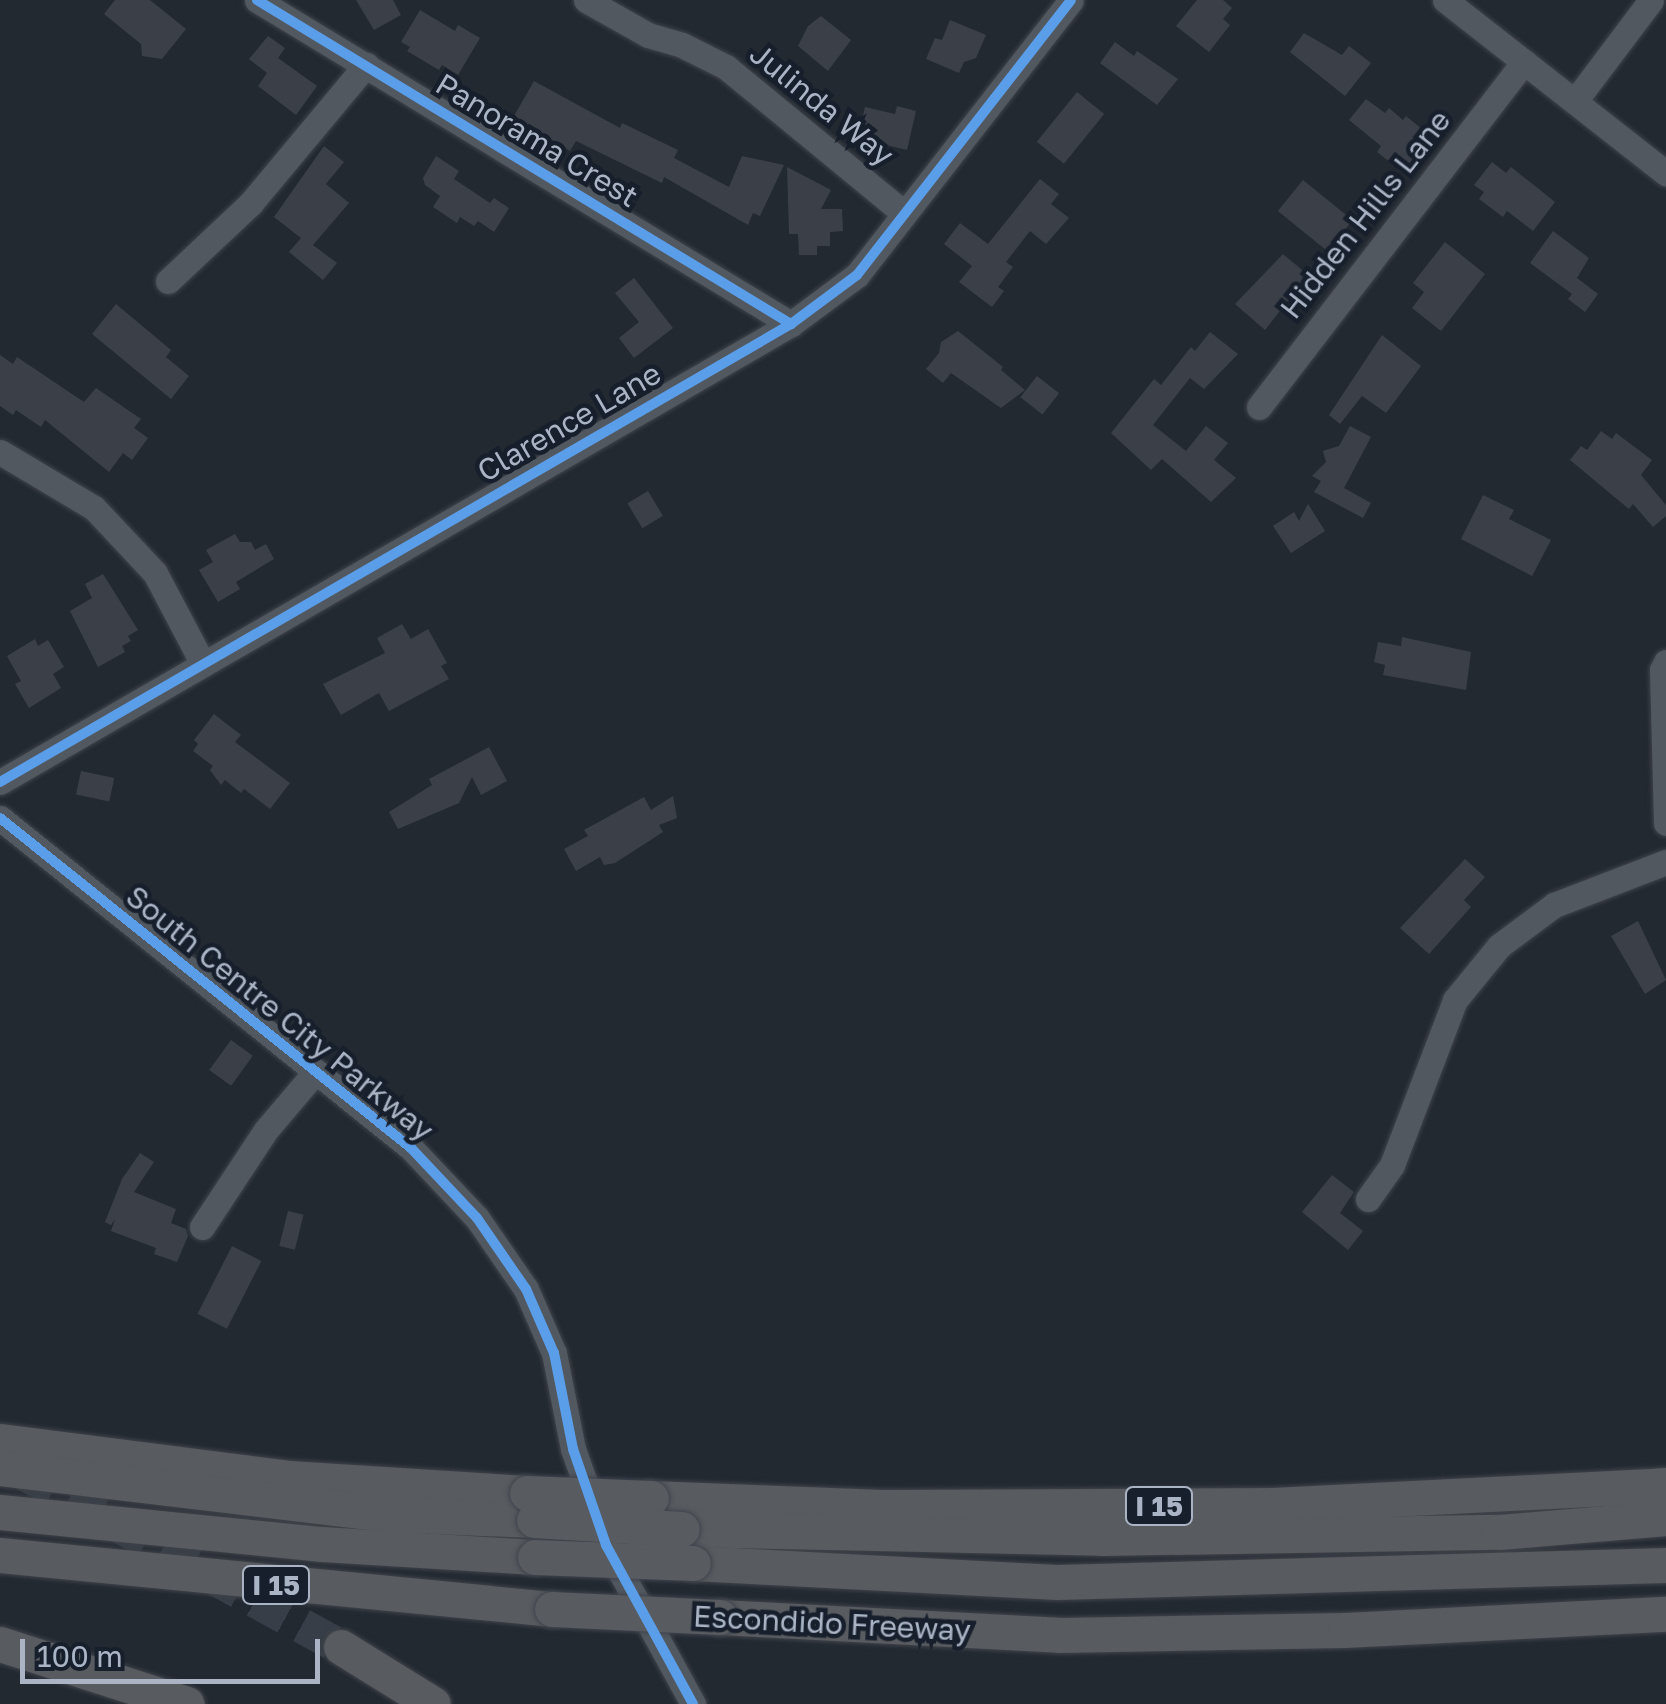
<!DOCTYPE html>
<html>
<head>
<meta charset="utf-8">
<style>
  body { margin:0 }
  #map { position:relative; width:1666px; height:1704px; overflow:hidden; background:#232931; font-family:"Golos Text",sans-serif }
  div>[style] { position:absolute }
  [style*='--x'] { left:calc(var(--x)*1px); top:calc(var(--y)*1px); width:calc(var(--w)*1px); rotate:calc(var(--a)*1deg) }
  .building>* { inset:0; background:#3b4048; transform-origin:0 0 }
  .highway-tunnel>* { height:35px; margin-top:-17.5px; transform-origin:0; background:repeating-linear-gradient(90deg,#373e47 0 35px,transparent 0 53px) }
  .roads { filter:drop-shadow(0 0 2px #3f434a) drop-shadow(0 0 2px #3f434a) }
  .minor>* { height:25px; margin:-12.5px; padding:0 12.5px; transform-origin:12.5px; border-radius:12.5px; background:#525860 }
  .highway>* { height:35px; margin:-17.5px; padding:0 17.5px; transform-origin:17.5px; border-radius:17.5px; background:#585b5f }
  .bridges { filter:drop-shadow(0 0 2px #3f444e) drop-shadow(0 0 2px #3f444e) }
  .highway-bridge>* { height:35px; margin:-17.5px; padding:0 17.5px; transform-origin:17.5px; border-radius:17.5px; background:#585b5f }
  .cycleway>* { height:10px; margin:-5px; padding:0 5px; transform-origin:5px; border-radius:5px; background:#5a9eea }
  span { translate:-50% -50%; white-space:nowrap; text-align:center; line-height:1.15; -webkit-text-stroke:9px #171f2c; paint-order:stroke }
  .shield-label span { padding:2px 8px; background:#171f2c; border:2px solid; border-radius:8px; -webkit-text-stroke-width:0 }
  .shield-label { font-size:28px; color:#aab4c5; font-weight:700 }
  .street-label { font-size:30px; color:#aab4c5 }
  .scale { position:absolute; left:20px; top:1639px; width:300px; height:45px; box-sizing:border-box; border:5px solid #aab4c5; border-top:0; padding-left:12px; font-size:30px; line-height:35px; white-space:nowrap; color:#aab4c5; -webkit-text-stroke:8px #171f2c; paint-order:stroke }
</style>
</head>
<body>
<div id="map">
  <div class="building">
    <i style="clip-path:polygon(115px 0,150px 0,186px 29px,162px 59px,142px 56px,141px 44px,104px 14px)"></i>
    <i style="clip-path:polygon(356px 0,393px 0,401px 15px,374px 30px)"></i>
    <i style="clip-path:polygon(1197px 0,1223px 0,1232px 8px,1223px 19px,1230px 25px,1209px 52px,1176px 26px)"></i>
    <i style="clip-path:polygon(420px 10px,455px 31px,458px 25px,480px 38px,458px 75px,442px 65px,439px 70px,407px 51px,410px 47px,401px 42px)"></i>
    <i style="clip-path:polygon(821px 16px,851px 40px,828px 71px,798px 46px,808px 26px)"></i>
    <i style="clip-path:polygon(950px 20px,986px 35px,976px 58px,964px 62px,959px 73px,926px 59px,935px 38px,942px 40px)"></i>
    <i style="clip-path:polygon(1304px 33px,1342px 55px,1349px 46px,1371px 63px,1345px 96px,1290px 52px)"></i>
    <i style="clip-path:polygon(268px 36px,285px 48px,278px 58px,317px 86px,296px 115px,258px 86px,267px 73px,249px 59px)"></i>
    <i style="clip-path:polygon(1115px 42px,1134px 56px,1137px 51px,1178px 79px,1157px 105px,1100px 63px)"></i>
    <i style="clip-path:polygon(534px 81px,620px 128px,622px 123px,678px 150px,674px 158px,729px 187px,742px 156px,784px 165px,760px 216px,753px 213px,748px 225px,664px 177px,662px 183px,576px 141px,570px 151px,514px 116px)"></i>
    <i style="left:1077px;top:92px;width:35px;height:64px;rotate:39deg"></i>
    <i style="clip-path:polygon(1366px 99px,1385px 113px,1389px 108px,1403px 120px,1406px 116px,1433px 138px,1405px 174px,1377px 152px,1381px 146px,1349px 120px)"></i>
    <i style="clip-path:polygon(897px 106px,916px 111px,907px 150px,858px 138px,865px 107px,895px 114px)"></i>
    <i style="clip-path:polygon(324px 146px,344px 162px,326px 184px,349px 203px,313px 245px,337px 263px,323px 280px,289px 252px,301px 238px,274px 217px)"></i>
    <i style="clip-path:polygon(436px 156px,459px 171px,454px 179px,490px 203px,494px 198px,509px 208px,494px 232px,478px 221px,474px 226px,460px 217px,457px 223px,433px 207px,440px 196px,425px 185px,423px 178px)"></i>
    <i style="clip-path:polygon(1492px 162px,1506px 173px,1511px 167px,1555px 202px,1533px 231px,1507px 211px,1503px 217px,1479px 199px,1484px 192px,1474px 185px)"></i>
    <i style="clip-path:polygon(787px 167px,831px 190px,821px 209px,842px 209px,843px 231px,830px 232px,830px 246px,817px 246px,817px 255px,799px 255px,798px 234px,789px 234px)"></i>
    <i style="clip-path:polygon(1040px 179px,1059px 194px,1051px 204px,1069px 218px,1046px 244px,1030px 231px,1006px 262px,1013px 267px,998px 287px,1004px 291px,992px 307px,959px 282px,972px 266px,944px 244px,960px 223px,988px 244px)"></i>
    <i style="left:1303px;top:180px;width:64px;height:40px;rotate:39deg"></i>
    <i style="clip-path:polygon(1553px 231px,1589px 258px,1577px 278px,1598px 294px,1585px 312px,1568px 299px,1572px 294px,1530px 263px)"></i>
    <i style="clip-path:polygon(1445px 242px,1485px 274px,1441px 331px,1412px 308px,1424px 292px,1413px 283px)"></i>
    <i style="clip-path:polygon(1283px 254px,1308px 275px,1265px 330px,1235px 304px)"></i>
    <i style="clip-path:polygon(634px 278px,673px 328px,634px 358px,619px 338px,639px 322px,615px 293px)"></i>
    <i style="clip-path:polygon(116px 304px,171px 350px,166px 357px,189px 376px,171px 399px,92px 334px)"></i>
    <i style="clip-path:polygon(958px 331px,1003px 367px,1001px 370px,1025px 390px,1001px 408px,951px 373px,943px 383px,926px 369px,939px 353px,941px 342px)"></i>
    <i style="clip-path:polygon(1210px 332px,1238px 354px,1204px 389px,1190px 378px,1153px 425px,1186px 451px,1206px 426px,1228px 443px,1214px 460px,1236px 478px,1211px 502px,1162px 459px,1151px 470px,1111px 433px,1154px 379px,1161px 385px,1191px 347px,1195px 351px)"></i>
    <i style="clip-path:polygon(1382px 335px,1421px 366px,1386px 413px,1362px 396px,1340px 424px,1329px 415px)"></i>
    <i style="clip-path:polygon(0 355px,13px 364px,17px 357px,84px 402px,96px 388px,141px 419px,134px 428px,148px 438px,132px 460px,123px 453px,109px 472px,45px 420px,41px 427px,16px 410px,13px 415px,0 406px)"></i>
    <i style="left:1037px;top:376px;width:28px;height:27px;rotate:38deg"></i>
    <i style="clip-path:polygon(1350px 426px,1371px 437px,1344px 488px,1371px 503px,1363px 518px,1314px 492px,1321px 481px,1312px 476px,1326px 462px,1323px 451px,1339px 446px)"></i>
    <i style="clip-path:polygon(1601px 431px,1612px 439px,1616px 433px,1652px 460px,1641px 475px,1666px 505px,1666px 516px,1653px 527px,1633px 504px,1629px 509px,1570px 460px,1581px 446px,1587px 450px)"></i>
    <i style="left:648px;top:491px;width:29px;height:24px;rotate:59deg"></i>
    <i style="clip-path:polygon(1483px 495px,1514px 510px,1509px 519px,1551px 540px,1532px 576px,1461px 539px)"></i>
    <i style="clip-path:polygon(1308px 504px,1325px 531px,1291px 553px,1273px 526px,1294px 512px,1299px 521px)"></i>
    <i style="clip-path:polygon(235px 534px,240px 542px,251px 542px,255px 550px,266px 544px,274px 559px,236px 582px,240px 589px,218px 602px,199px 570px,213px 562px,206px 550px)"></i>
    <i style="clip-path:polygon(103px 574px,138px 630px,128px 636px,131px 641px,122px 646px,125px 652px,98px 667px,70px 611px,92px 598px,85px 584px)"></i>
    <i style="clip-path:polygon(402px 624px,411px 639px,428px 629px,447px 663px,441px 666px,449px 679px,389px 711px,379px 693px,341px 715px,323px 684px,385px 653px,377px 638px)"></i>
    <i style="clip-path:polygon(1402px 637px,1471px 652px,1466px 690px,1383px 675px,1385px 665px,1374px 662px,1378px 642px,1401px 646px)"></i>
    <i style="clip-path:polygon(35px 639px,38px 646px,48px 640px,64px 667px,53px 674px,61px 688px,29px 708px,15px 684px,21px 681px,7px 656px)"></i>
    <i style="clip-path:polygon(214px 714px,241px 735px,235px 742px,290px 783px,270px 809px,244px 789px,241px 793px,225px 780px,221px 785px,210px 770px,213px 766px,193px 751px,198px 744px,194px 740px)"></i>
    <i style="clip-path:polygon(489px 747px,507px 781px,481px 795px,472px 777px,459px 803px,398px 829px,389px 812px,432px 785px,429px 779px)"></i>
    <i style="left:81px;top:771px;width:34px;height:24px;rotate:12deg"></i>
    <i style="clip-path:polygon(673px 796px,677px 818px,659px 825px,663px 832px,615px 863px,604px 865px,600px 857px,576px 871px,564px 849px,588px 836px,584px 830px,644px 797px,651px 810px)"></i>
    <i style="clip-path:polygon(1465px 859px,1485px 877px,1464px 900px,1471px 907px,1429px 954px,1400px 928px)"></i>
    <i style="clip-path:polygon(1638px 921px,1666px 980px,1645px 994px,1611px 936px)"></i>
    <i style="left:231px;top:1040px;width:27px;height:37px;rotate:36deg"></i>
    <i style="clip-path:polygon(140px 1153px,154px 1162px,134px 1192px,176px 1209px,171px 1223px,186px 1229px,188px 1236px,177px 1262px,154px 1254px,156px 1248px,111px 1231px,115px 1219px,111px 1225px,105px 1222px,122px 1179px)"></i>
    <i style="clip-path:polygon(1332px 1175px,1354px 1192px,1340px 1213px,1363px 1231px,1348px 1250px,1302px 1212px)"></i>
    <i style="left:288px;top:1211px;width:16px;height:36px;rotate:14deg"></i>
    <i style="left:232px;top:1246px;width:33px;height:76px;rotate:27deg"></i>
  </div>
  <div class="highway-tunnel">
    <i style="--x:23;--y:1472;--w:363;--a:28.8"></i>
  </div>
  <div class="roads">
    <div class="minor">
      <i style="--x:257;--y:0;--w:625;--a:31.25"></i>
      <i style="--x:586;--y:0;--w:71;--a:29.4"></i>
      <i style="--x:648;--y:35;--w:35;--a:16"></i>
      <i style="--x:682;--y:45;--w:49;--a:26.6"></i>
      <i style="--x:726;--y:67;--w:230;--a:39.4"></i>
      <i style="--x:1445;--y:0;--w:281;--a:38.1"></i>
      <i style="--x:1575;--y:101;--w:126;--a:-53"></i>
      <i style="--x:168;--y:281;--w:114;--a:-43.2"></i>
      <i style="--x:251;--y:203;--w:180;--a:-50.2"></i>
      <i style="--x:1259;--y:407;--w:435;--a:-52.5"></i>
      <i style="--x:0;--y:452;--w:109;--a:30.8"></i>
      <i style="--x:94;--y:508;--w:89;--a:46.8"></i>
      <i style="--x:155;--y:573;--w:103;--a:62.2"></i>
      <i style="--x:1666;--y:662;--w:9;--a:117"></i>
      <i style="--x:1662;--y:670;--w:153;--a:88.5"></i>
      <i style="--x:0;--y:782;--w:914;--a:-30.07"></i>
      <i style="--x:791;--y:324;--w:82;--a:-36.6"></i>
      <i style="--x:857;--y:275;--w:348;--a:-52.1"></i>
      <i style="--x:0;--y:818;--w:527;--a:38.76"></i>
      <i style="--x:411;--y:1148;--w:96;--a:46.7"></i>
      <i style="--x:477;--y:1218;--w:86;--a:55.4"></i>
      <i style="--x:526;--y:1289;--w:70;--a:66.4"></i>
      <i style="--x:554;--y:1353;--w:98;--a:78.8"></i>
      <i style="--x:573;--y:1449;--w:63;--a:70.4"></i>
      <i style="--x:1368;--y:1199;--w:42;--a:-54.8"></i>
      <i style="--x:1392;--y:1165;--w:177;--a:-69.1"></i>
      <i style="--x:1455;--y:1000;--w:70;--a:-50.8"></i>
      <i style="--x:1499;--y:946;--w:69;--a:-36.7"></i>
      <i style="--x:1554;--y:905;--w:120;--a:-21"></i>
      <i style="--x:202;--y:1227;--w:116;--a:-56.6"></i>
      <i style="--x:266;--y:1130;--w:77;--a:-49.7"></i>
      <i style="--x:609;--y:1551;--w:175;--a:61.2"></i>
    </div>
    <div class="highway">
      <i style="--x:0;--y:1441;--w:291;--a:7.3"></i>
      <i style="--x:289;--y:1478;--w:238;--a:3.6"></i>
      <i style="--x:0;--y:1468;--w:391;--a:6.8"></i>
      <i style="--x:388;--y:1514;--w:146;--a:2.4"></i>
      <i style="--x:651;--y:1498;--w:232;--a:2.2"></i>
      <i style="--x:883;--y:1507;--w:390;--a:-0.3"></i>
      <i style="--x:1273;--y:1505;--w:394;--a:-2.9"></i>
      <i style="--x:0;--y:1512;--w:324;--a:5.7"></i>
      <i style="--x:322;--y:1544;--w:213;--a:3.5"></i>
      <i style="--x:682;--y:1529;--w:420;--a:1.2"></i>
      <i style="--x:1102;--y:1538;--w:397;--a:-0.9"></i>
      <i style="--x:1499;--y:1532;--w:168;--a:-4.8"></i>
      <i style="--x:0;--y:1555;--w:555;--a:5.59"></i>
      <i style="--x:693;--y:1563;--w:364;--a:3"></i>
      <i style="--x:1057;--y:1582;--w:609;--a:-1.6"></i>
      <i style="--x:720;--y:1617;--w:339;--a:3"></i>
      <i style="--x:1059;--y:1635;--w:286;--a:-1"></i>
      <i style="--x:1345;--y:1630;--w:321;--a:-2.9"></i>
      <i style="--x:0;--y:1644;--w:196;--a:17.8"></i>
      <i style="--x:341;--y:1647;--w:108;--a:31.8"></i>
    </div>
  </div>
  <div class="bridges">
    <div class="highway-bridge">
      <i style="--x:527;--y:1493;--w:124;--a:2.3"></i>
      <i style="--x:534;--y:1520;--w:148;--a:3.5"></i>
      <i style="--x:535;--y:1557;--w:158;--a:2.2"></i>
      <i style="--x:552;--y:1609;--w:168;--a:2.7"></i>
    </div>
  </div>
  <div class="cycleway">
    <i style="--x:257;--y:0;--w:625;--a:31.25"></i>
    <i style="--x:0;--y:782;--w:914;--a:-30.07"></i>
    <i style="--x:791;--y:324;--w:82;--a:-36.6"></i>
    <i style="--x:857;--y:275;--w:348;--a:-52.1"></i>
    <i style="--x:0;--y:818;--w:527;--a:38.76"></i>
    <i style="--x:411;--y:1148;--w:96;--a:46.7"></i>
    <i style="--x:477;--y:1218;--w:86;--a:55.4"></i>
    <i style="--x:526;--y:1289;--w:70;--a:66.4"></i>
    <i style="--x:554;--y:1353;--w:98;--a:78.8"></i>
    <i style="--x:573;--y:1449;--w:102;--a:71"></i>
    <i style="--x:606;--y:1545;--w:181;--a:61.3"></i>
  </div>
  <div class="shield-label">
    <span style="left:1159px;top:1506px">I 15</span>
    <span style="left:276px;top:1585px">I 15</span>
  </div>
  <div class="street-label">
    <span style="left:822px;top:104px;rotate:39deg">Julinda Way</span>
    <span style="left:537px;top:140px;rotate:31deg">Panorama Crest</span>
    <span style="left:1365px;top:214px;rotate:-52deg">Hidden Hills Lane</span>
    <span style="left:569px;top:422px;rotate:-30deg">Clarence Lane</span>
    <span style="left:280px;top:1013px;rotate:39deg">South Centre City Parkway</span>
    <span style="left:832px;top:1623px;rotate:3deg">Escondido Freeway</span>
  </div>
  <div class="scale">100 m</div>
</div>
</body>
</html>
